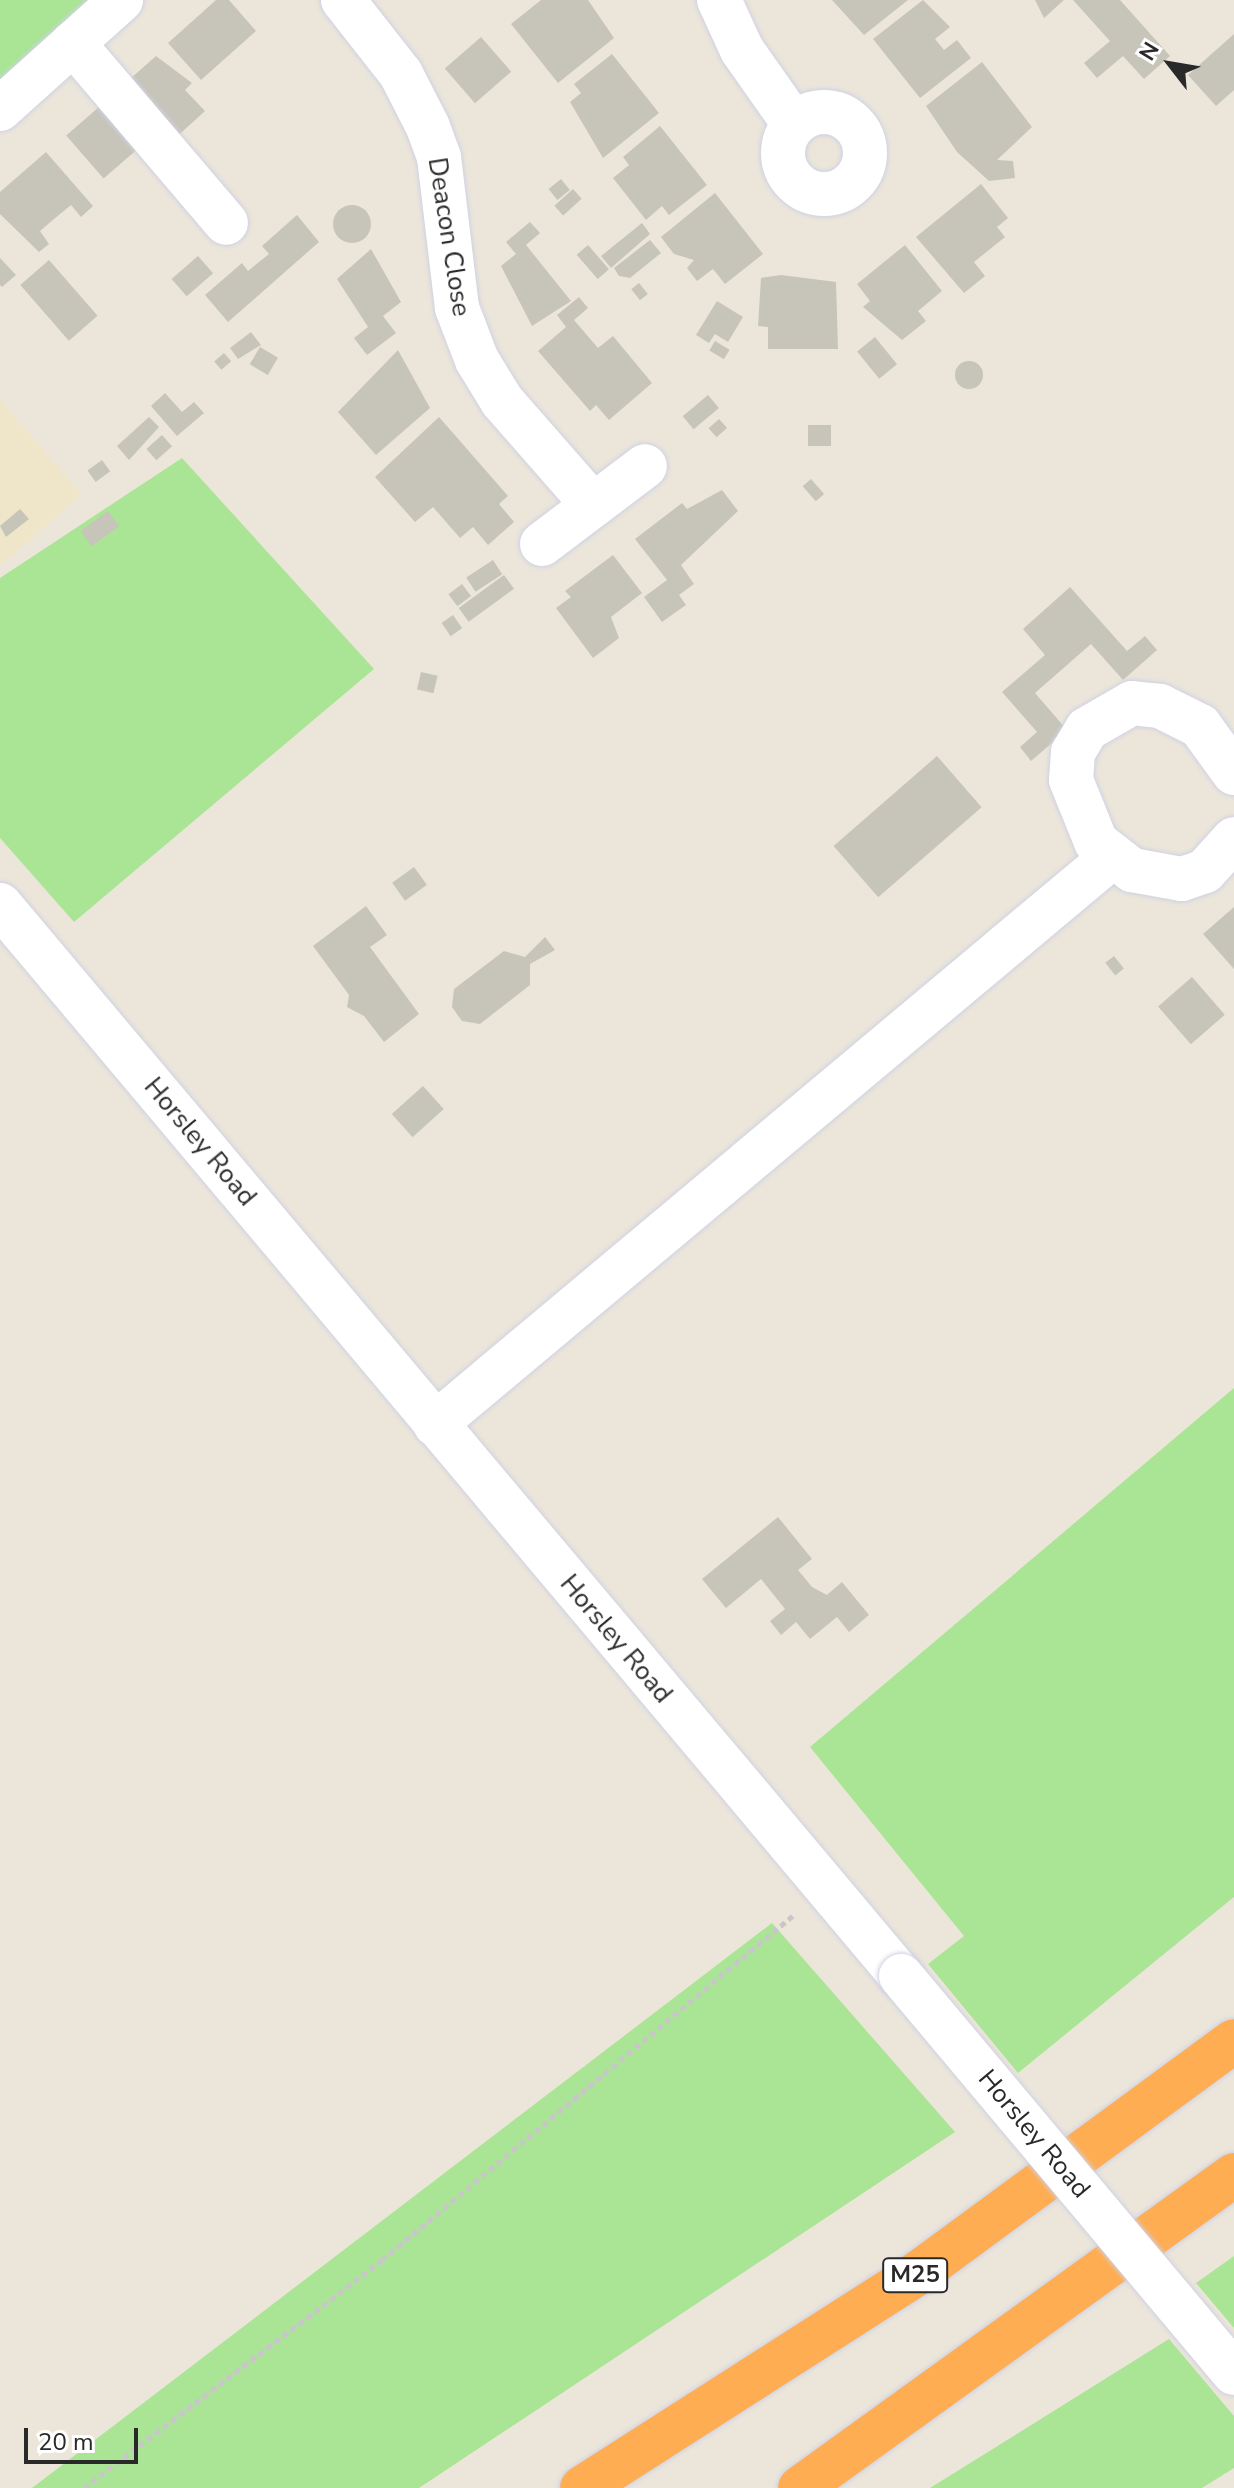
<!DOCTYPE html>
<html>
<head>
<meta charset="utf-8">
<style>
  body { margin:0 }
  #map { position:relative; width:1234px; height:2488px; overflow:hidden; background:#ece6da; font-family:"Nunito Sans",sans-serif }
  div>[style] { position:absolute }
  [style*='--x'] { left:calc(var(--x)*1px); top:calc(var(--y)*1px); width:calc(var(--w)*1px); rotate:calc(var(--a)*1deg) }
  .education>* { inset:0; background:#efe6c9 }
  .green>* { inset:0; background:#a9e594 }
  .building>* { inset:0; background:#c7c4b9; transform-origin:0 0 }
  .round { border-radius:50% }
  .path>* { height:5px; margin-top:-2.5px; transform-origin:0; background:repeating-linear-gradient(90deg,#c7c7c7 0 6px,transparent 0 10px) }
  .roads { filter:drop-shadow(0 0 2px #d0d2e3) drop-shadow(0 0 2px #d0d2e3) }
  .minor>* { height:44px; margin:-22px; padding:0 22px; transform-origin:22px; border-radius:22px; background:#fff }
  .minor>.ring { margin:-22px; padding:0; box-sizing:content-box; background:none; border:44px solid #fff; border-radius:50% }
  .highway>* { height:44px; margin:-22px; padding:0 22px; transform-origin:22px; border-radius:22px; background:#ffad53 }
  .bridges { filter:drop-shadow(0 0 2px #d0d2e3) drop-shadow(0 0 2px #d0d2e3) }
  .minor-bridge>* { height:44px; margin:-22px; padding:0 22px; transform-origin:22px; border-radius:22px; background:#fff }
  span { translate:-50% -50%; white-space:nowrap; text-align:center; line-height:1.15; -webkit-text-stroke:7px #fff; paint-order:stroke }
  .shield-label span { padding:2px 6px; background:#fff; border:2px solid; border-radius:6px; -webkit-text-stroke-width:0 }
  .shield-label { font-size:24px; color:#292929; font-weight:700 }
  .street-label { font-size:26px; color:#292929 }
  .north { position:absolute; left:1130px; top:24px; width:80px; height:80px; -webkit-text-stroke:6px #fff; paint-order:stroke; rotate:301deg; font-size:22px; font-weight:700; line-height:32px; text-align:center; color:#292929 }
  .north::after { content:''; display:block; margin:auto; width:28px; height:36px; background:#292929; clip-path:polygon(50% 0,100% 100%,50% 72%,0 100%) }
  .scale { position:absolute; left:24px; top:2428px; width:114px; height:36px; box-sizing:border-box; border:4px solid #292929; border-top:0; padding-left:10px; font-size:24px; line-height:28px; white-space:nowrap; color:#292929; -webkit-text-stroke:6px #fff; paint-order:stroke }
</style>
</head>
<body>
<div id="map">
  <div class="education">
    <i style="clip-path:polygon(0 400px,82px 494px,0 566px)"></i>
  </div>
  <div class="green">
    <i style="clip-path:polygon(0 0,96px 0,0 86px)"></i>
    <i style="clip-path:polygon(182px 458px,374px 669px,74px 922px,0 838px,0 578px)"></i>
    <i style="clip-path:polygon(1234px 1388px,1234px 1897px,1018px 2073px,928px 1964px,964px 1936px,810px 1747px)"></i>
    <i style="clip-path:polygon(772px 1923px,955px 2132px,419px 2488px,32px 2488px)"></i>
    <i style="clip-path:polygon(1234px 2256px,1234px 2328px,1196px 2283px)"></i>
    <i style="clip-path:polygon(1169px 2339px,1234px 2416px,1234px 2468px,1202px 2488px,930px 2488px)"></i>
  </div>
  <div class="building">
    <i style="clip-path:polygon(216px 0,229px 0,256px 31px,201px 80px,168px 43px)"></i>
    <i style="clip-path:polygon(541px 0,588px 0,614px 38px,558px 83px,511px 24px)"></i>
    <i style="clip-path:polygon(832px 0,908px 0,864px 35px)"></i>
    <i style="clip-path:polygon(923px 0,950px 27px,935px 39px,944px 50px,957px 40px,971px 58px,920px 98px,873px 39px)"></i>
    <i style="clip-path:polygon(1035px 0,1064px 0,1044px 18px)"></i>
    <i style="clip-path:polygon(1073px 0,1120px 0,1170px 56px,1144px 79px,1123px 56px,1097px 78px,1084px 63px,1110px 41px)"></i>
    <i style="clip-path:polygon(1234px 34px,1234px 90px,1216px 106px,1188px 75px)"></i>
    <i style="left:481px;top:37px;width:46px;height:48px;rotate:49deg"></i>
    <i style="clip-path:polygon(612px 54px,659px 113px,603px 158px,570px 102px,581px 93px,574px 84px)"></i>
    <i style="clip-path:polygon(156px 56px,192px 83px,185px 90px,205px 111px,172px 141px,122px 86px)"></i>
    <i style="clip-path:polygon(982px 62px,1032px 127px,997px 160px,1013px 161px,1015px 178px,989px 181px,957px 152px,926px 106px)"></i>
    <i style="left:107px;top:100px;width:57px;height:54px;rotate:49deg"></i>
    <i style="clip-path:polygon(660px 126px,707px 185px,669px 215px,662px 206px,646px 220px,613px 178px,629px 165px,623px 157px)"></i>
    <i style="clip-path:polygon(46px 152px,93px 206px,81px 217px,71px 205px,54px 219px,40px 231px,49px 244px,39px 252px,0 214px,0 192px)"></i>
    <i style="left:561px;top:179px;width:14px;height:16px;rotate:51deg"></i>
    <i style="clip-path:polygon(981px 184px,1008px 218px,997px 227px,1005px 237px,974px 262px,985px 276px,964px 293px,916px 237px)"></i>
    <i style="left:573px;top:189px;width:13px;height:25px;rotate:48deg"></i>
    <i style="clip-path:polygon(715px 193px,763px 254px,725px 284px,713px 269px,697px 281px,687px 268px,694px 260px,674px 254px,661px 237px)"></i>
    <i class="round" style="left:333px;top:205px;width:38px;height:38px"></i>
    <i style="clip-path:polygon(297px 215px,319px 242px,228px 322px,205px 295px,242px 263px,248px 271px,259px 262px,269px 254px,262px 246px)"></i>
    <i style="clip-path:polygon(530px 222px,540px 233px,526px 245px,571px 301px,532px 326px,501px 266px,516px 254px,506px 242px)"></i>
    <i style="clip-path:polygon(642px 223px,650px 234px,611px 268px,601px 256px)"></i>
    <i style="clip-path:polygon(650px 240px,661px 253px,630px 278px,619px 276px,614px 268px)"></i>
    <i style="left:588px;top:245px;width:32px;height:15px;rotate:49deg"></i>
    <i style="clip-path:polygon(905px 245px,942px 291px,918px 311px,926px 321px,902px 340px,863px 307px,870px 301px,857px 284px)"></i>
    <i style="clip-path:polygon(371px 249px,401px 302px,383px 316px,396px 333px,367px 355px,354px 338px,368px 327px,337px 279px)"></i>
    <i style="left:198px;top:256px;width:23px;height:35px;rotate:49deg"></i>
    <i style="clip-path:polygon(0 258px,16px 275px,2px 287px,0 285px)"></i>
    <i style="left:49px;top:260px;width:74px;height:38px;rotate:49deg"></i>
    <i style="clip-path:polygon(781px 275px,836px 282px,838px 349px,768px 349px,768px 327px,758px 326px,761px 278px)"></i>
    <i style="left:639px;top:283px;width:14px;height:10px;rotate:51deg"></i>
    <i style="clip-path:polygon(579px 297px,588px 308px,574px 320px,598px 348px,613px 336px,652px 383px,609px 420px,596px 405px,590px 411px,538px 351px,566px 327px,557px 315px)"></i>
    <i style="clip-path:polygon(717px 301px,743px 317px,728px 342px,715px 334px,709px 343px,696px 335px)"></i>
    <i style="clip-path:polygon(251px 332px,261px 345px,238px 359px,230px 348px)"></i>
    <i style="left:875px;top:337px;width:35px;height:23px;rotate:51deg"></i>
    <i style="left:715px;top:341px;width:17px;height:11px;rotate:31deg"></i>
    <i style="left:260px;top:347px;width:21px;height:20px;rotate:31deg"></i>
    <i style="clip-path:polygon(398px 350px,430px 408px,376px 455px,338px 412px)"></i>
    <i style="left:224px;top:353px;width:11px;height:13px;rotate:49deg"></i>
    <i class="round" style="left:955px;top:361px;width:28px;height:28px"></i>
    <i style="clip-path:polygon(165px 393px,182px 412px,194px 402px,204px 413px,177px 436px,151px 406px)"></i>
    <i style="left:708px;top:395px;width:17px;height:33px;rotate:50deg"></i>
    <i style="clip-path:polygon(149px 417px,159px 427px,129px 460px,117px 446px)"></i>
    <i style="clip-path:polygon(439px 417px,508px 496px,499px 504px,514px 522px,488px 545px,473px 527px,460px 538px,433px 507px,415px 522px,375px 477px)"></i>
    <i style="left:719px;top:419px;width:12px;height:14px;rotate:48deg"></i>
    <i style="left:831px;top:425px;width:21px;height:23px;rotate:90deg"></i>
    <i style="left:162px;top:435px;width:15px;height:21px;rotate:48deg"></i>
    <i style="left:102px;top:460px;width:14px;height:18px;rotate:54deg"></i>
    <i style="left:811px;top:479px;width:20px;height:11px;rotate:49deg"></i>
    <i style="clip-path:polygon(722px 490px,738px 511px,681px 565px,694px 584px,679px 595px,686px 605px,662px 622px,644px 597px,667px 580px,635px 539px,682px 503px,687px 509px)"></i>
    <i style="clip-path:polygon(20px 509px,29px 519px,6px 537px,0 526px)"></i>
    <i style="left:108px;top:511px;width:19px;height:34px;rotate:54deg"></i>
    <i style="clip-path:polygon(613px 555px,642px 593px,611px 617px,619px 638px,593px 658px,556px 608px,571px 597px,565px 591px)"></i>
    <i style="left:493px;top:560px;width:17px;height:32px;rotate:57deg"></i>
    <i style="left:504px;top:575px;width:17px;height:56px;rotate:54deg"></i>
    <i style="left:462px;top:584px;width:15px;height:17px;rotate:53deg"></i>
    <i style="clip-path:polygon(1070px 587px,1127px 651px,1145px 636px,1157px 650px,1123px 680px,1091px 644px,1035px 693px,1067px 730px,1031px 761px,1020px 747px,1037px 732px,1002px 692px,1045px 655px,1023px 629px)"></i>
    <i style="left:453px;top:615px;width:16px;height:14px;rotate:55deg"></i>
    <i style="left:421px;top:672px;width:17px;height:18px;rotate:13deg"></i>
    <i style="left:937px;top:756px;width:68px;height:137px;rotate:49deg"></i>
    <i style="left:414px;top:867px;width:22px;height:27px;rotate:54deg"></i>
    <i style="clip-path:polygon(366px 906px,387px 935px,370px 947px,419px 1014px,384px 1042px,364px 1016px,347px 1007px,349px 995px,313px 946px)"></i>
    <i style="clip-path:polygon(1234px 907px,1234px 969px,1203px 934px)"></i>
    <i style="clip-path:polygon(545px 937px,555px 950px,530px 964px,530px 985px,480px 1024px,462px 1021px,452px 1007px,454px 989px,504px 951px,525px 957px)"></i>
    <i style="left:1114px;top:956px;width:16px;height:11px;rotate:52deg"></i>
    <i style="left:1192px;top:977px;width:50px;height:45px;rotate:49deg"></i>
    <i style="left:423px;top:1086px;width:31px;height:42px;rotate:48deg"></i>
    <i style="clip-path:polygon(778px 1517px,812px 1559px,798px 1570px,812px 1587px,827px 1595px,842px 1582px,869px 1615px,849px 1632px,837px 1617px,810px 1639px,796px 1622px,781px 1635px,770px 1621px,785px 1609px,761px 1579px,726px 1608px,702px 1579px)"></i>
  </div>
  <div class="path">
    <i style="--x:84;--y:2488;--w:375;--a:-37.4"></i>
    <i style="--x:382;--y:2260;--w:540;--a:-39.97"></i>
  </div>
  <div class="roads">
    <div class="minor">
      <i style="--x:343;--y:0;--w:94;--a:51.9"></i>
      <i style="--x:401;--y:74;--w:59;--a:63"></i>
      <i style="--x:428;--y:127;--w:32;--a:70"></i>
      <i style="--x:439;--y:157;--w:152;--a:83.2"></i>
      <i style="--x:457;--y:308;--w:56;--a:69"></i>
      <i style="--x:477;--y:360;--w:48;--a:58.6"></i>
      <i style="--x:502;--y:401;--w:138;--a:48.8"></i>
      <i style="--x:719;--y:0;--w:55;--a:65.3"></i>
      <i style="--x:742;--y:50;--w:90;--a:54.9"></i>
      <i style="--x:73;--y:43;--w:236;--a:49.6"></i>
      <i style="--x:0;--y:109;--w:163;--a:-42"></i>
      <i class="ring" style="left:783px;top:112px;width:38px;height:38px"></i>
      <i style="--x:542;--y:544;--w:129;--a:-37.1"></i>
      <i style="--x:1234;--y:773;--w:58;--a:-125.9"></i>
      <i style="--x:1200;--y:726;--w:45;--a:-153.4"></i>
      <i style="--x:1160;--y:706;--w:28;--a:-174"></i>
      <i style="--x:1132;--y:703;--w:52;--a:150"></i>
      <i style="--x:1087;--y:729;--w:27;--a:121"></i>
      <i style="--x:1073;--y:752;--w:28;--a:94"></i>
      <i style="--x:1071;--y:780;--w:67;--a:68"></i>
      <i style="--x:1096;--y:842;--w:46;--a:37.9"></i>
      <i style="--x:1132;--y:870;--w:51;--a:10.2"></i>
      <i style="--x:1182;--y:879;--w:24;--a:-19"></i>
      <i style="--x:1205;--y:871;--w:43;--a:-47.8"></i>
      <i style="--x:0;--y:905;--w:1400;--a:49.93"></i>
      <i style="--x:435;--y:1424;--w:883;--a:-39.95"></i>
    </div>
    <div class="highway">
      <i style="--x:582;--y:2488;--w:403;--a:-32.6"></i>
      <i style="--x:921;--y:2271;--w:388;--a:-36.3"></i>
      <i style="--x:800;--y:2488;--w:535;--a:-35.8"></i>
    </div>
  </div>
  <div class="bridges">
    <div class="minor-bridge">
      <i style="--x:901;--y:1976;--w:518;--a:50.01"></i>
    </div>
  </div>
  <div class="shield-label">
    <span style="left:915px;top:2275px">M25</span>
  </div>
  <div class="street-label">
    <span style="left:449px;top:237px;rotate:81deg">Deacon Close</span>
    <span style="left:200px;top:1142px;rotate:50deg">Horsley Road</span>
    <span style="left:616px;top:1639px;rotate:50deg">Horsley Road</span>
    <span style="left:1034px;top:2134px;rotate:50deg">Horsley Road</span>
  </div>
  <div class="north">N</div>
  <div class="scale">20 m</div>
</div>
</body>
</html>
